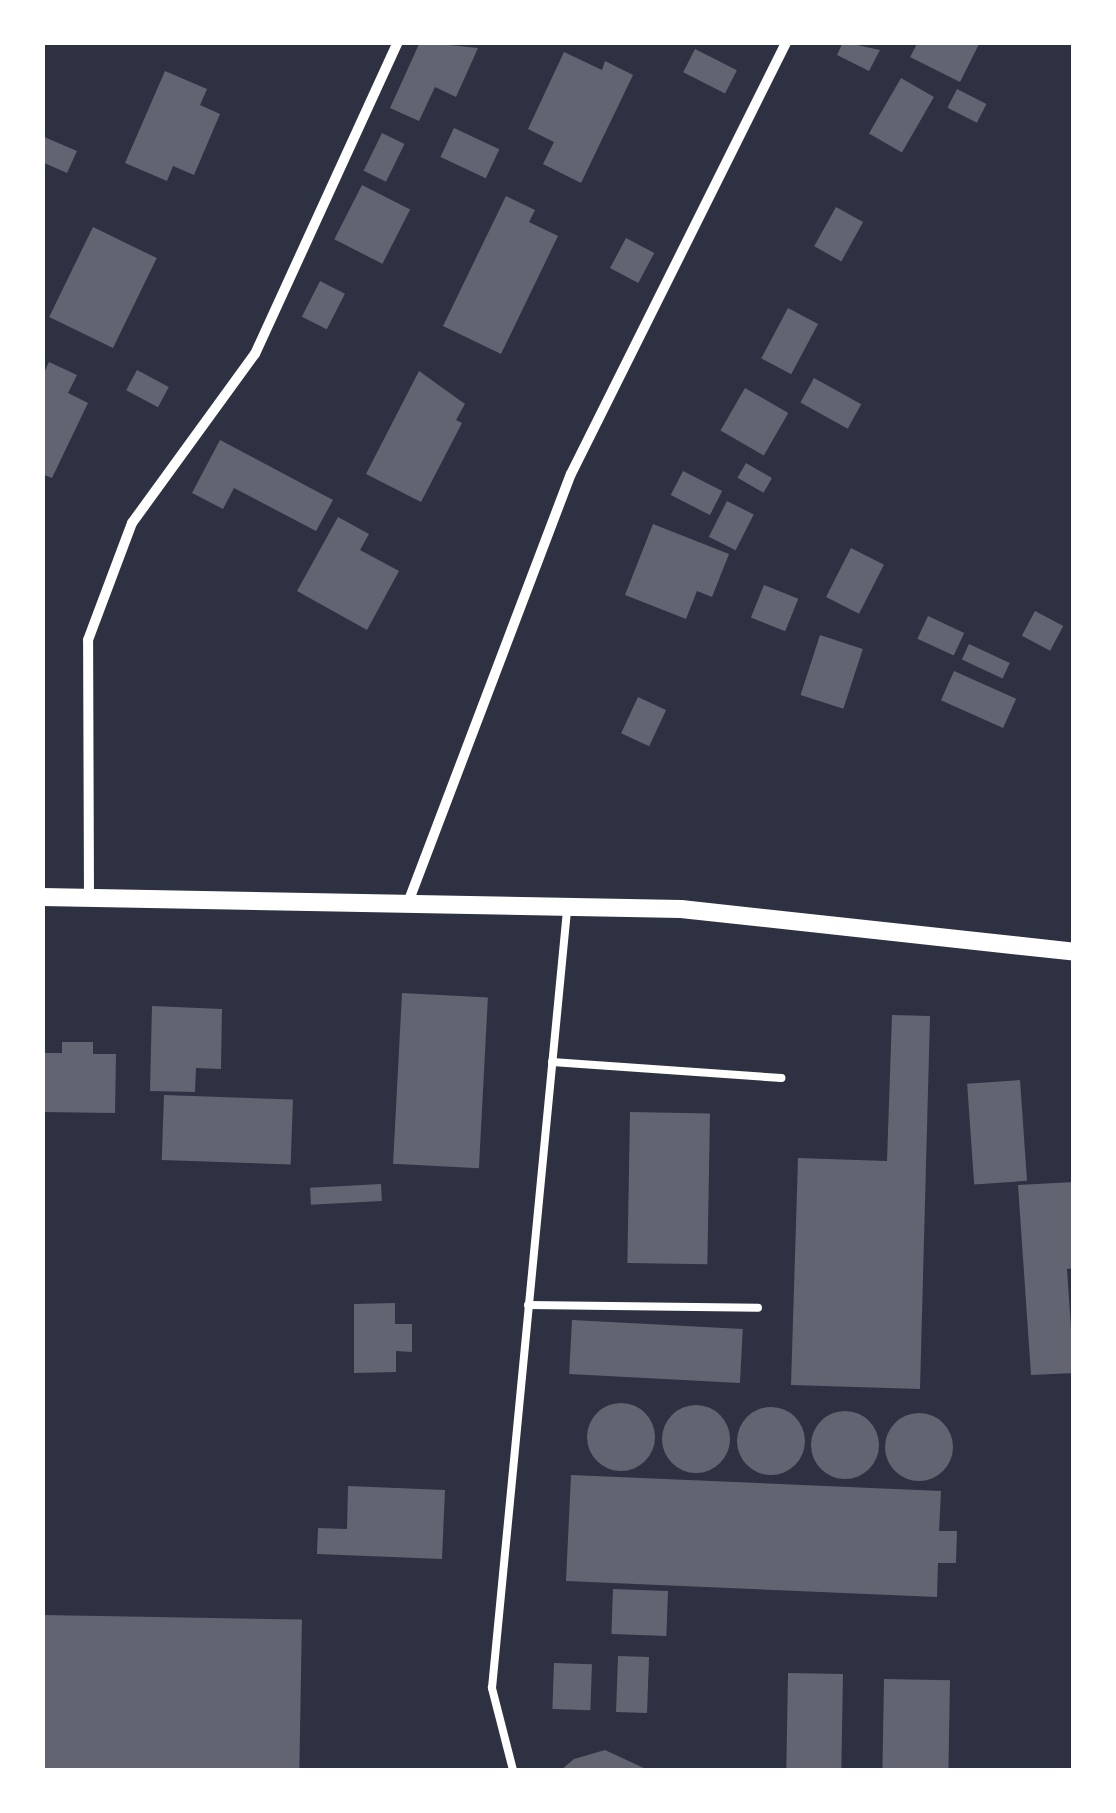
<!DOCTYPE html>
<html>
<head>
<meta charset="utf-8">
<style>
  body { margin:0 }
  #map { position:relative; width:1116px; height:1813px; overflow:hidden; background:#2d3142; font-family:Arial,sans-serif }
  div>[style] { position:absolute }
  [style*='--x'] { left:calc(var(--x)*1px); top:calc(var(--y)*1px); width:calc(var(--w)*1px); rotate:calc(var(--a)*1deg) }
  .building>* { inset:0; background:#626471; transform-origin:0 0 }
  .round { border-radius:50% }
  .service>* { height:8px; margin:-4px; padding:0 4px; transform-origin:4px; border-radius:4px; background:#fff }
  .minor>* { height:10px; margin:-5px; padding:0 5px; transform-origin:5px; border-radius:5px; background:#fff }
  .tertiary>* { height:18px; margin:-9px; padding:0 9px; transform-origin:9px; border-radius:9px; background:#fff }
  span { translate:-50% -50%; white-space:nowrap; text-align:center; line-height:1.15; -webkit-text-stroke:10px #fff; paint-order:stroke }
  .frame { position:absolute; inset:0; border:45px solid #fff; pointer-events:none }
</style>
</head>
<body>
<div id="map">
  <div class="building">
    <i style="clip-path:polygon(420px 42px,478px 48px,456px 97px,435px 87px,419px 121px,390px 108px)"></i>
    <i style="clip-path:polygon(843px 42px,880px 50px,869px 71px,837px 55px)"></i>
    <i style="clip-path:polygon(918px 42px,980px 42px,960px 82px,910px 57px)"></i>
    <i style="left:695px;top:49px;width:47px;height:26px;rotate:27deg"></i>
    <i style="clip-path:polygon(564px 52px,602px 70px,605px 61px,633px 75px,581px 183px,543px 164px,554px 142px,528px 129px)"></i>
    <i style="clip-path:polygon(165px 71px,207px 89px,200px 105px,220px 114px,194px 175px,173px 166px,167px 181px,125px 163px)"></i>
    <i style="left:901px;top:78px;width:38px;height:64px;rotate:30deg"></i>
    <i style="left:957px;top:89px;width:33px;height:21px;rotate:27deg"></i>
    <i style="left:454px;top:128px;width:50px;height:32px;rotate:25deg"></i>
    <i style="left:382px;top:133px;width:25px;height:42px;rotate:26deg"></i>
    <i style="clip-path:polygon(42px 136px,77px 151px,67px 173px,42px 162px)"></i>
    <i style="left:362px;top:185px;width:54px;height:61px;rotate:27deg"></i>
    <i style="clip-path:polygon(506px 196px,535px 210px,529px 222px,558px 236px,501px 354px,443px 326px)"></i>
    <i style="left:836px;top:207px;width:31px;height:45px;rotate:29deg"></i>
    <i style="left:93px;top:227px;width:71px;height:100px;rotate:26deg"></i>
    <i style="left:626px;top:238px;width:32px;height:34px;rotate:28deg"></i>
    <i style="left:320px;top:281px;width:28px;height:40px;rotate:27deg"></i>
    <i style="left:788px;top:308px;width:34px;height:57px;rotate:28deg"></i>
    <i style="clip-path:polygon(49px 362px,77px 375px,68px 393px,88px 403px,52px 478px,42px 474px,42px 377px)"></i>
    <i style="left:137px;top:370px;width:36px;height:23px;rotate:28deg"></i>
    <i style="clip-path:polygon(419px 371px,465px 404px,456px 420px,462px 423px,421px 502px,366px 474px)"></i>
    <i style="left:814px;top:378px;width:54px;height:28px;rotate:29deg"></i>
    <i style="left:745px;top:388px;width:50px;height:49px;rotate:30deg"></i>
    <i style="clip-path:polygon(220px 440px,333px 500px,316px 531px,234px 488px,223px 509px,192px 493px)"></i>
    <i style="left:746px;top:463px;width:30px;height:17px;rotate:30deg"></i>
    <i style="left:683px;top:471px;width:44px;height:27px;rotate:27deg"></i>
    <i style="left:727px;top:501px;width:30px;height:40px;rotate:27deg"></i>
    <i style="clip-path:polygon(338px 517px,369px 534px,360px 550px,399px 571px,367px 630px,297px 591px)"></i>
    <i style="clip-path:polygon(653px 524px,729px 554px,712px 597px,697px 591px,686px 619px,625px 595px)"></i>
    <i style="left:851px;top:548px;width:37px;height:55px;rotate:27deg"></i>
    <i style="left:764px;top:585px;width:37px;height:35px;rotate:22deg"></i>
    <i style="left:1035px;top:611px;width:32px;height:28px;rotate:28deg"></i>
    <i style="left:928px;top:616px;width:40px;height:25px;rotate:25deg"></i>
    <i style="left:820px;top:635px;width:45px;height:63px;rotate:18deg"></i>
    <i style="left:969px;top:644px;width:45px;height:17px;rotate:25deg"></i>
    <i style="left:954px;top:671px;width:68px;height:32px;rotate:24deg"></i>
    <i style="left:638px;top:697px;width:31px;height:40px;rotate:25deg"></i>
    <i style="left:402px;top:993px;width:86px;height:171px;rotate:3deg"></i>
    <i style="clip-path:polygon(152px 1006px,222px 1009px,221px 1069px,196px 1068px,195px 1092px,150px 1091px)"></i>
    <i style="clip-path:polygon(892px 1015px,930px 1016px,920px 1389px,791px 1385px,798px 1158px,887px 1161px)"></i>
    <i style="clip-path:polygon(62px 1042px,93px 1042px,93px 1054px,116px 1054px,115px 1113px,42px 1112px,42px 1053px,62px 1053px)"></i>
    <i style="left:1020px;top:1080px;width:101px;height:53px;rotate:86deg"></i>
    <i style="left:164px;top:1095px;width:129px;height:65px;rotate:2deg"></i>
    <i style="left:630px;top:1112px;width:80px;height:151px;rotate:1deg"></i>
    <i style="clip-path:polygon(1074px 1182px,1074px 1268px,1067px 1269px,1074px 1373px,1031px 1375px,1018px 1185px)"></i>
    <i style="left:381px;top:1184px;width:17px;height:71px;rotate:87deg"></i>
    <i style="clip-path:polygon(395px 1303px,395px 1324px,412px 1324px,412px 1352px,396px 1351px,396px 1372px,354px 1373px,354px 1304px)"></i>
    <i style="left:572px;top:1320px;width:171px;height:54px;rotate:3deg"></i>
    <i class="round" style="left:587px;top:1403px;width:68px;height:68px"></i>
    <i class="round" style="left:662px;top:1405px;width:68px;height:68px"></i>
    <i class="round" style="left:737px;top:1407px;width:68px;height:68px"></i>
    <i class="round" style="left:811px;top:1411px;width:68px;height:68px"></i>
    <i class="round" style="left:885px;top:1413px;width:68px;height:68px"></i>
    <i style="clip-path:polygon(571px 1475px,941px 1491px,939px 1531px,957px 1531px,956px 1563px,938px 1563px,937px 1597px,566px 1581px)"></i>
    <i style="clip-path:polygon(348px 1486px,445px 1490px,442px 1559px,317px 1554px,318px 1528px,347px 1529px)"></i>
    <i style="left:613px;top:1589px;width:55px;height:45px;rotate:2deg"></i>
    <i style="left:42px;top:1615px;width:260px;height:155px;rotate:1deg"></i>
    <i style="left:618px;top:1656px;width:31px;height:56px;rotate:2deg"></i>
    <i style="left:554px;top:1663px;width:38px;height:46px;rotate:2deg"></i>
    <i style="left:788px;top:1673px;width:55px;height:97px;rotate:1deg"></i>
    <i style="left:884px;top:1679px;width:66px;height:91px;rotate:1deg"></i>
    <i style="clip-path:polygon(605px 1750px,648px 1770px,561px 1770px,574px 1759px)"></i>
  </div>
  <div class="service">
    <i style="--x:552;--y:1062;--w:230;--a:4"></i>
    <i style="--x:528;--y:1305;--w:230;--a:0.7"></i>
    <i style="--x:513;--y:1770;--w:85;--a:-104.4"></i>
    <i style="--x:492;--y:1688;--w:782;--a:-84.49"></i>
  </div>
  <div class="minor">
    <i style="--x:89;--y:898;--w:258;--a:-90.2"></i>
    <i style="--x:88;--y:640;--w:125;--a:-69.4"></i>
    <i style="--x:132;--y:523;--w:209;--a:-54"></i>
    <i style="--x:255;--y:354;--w:343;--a:-65.4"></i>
    <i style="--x:409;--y:900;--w:456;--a:-69.2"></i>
    <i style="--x:571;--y:474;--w:483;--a:-63.5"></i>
  </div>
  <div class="tertiary">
    <i style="--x:42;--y:897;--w:639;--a:1.08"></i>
    <i style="--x:681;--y:909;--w:395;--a:6.2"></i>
  </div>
  <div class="frame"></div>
</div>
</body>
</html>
